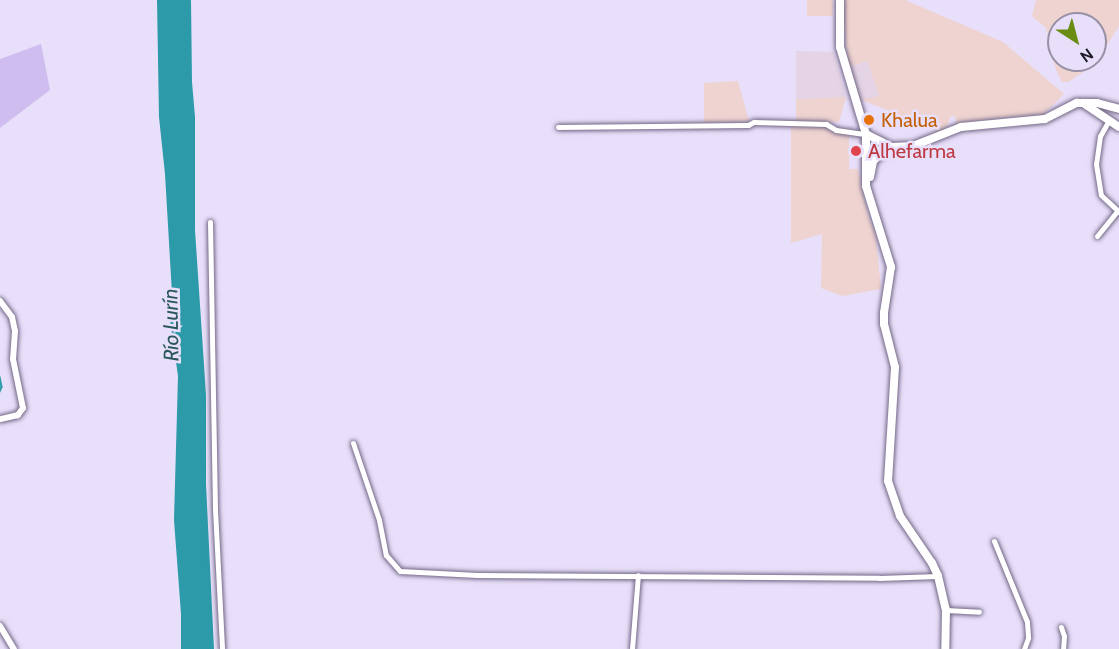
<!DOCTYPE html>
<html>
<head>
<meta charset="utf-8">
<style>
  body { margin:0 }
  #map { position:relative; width:1119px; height:649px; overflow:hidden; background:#e8dffa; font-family:Cabin,sans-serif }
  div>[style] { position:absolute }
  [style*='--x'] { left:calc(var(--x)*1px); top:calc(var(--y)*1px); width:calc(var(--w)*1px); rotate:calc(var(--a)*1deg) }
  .commercial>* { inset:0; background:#e5d4e5; transform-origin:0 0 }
  .industrial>* { inset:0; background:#eed3d0; transform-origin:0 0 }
  .green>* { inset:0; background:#cfbdf0 }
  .water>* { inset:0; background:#2c9aa8 }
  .stream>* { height:1.5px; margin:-0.75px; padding:0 0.75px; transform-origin:0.75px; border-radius:0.75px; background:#2c9aa8 }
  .roads { filter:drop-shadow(0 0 2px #736886) drop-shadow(0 0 2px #736886) }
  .minor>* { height:5px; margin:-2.5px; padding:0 2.5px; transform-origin:2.5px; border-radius:2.5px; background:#fff }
  .tertiary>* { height:6px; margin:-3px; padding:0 3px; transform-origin:3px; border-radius:3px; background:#fff }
  .secondary>* { height:8px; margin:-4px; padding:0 4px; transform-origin:4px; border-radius:4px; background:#fff }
  .primary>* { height:8px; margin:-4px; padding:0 4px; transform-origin:4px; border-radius:4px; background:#fff }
  .dots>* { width:16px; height:16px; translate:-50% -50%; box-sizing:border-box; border:3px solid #e8dffa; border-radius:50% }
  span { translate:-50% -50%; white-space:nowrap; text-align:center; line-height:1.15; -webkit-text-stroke:5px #e8dffa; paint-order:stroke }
  .food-label { font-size:20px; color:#c56008 }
  .left { translate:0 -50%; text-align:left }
  .health-label { font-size:20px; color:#be3a42 }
  .water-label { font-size:21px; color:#2a575e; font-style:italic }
  .north { position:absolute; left:1047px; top:12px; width:60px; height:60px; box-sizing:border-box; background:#e8dffa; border:2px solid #9891a6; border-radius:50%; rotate:144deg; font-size:16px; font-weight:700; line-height:24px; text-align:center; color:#1f1b27 }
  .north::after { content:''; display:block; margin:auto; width:21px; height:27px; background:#698c11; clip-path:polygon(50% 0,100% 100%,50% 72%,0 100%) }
</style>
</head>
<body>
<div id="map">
  <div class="commercial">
    <i style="clip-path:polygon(796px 51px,834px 52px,846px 97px,796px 99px)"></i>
    <i style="left:867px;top:61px;width:37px;height:19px;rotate:71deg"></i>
  </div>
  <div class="industrial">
    <i style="left:807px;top:0;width:26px;height:16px"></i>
    <i style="clip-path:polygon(844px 0,905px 0,1003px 42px,1064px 94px,1041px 117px,1020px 116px,956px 123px,955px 116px,950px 117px,947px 127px,935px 133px,936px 126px,930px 122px,913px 128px,893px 124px,890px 111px,861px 100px,879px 96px,867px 61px,849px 67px,843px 21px)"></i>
    <i style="clip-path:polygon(evenodd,1036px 0,1119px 0,1119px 26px,1095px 64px,1068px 82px,1062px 82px,1056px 70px,1046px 28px,1032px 16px,1036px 0,1059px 24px,1095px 24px,1095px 60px,1059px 60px,1059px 24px)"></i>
    <i style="clip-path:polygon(738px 81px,749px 121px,704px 123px,704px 83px)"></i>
    <i style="clip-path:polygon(846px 97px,839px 122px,796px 121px,796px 99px)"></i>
    <i style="clip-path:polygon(791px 126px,824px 126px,833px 132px,849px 134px,849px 169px,858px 169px,867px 211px,876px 237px,881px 289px,842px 296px,821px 288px,822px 234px,791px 243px)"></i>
  </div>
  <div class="green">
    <i style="clip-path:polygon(41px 44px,50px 90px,0 128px,0 59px)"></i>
  </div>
  <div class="water">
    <i style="clip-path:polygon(157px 0,191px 0,192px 82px,195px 117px,195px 230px,206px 395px,206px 484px,214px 649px,181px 649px,181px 614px,174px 520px,178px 376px,170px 320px,172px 294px,165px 174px,159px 117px)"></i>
  </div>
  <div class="stream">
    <i style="--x:0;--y:377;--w:10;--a:79"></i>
    <i style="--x:2;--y:387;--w:5;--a:112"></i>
  </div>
  <div class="roads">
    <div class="minor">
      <i style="--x:1109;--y:120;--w:18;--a:119"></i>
      <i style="--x:1100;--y:136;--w:28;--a:98"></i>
      <i style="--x:1096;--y:164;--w:31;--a:81"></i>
      <i style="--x:1101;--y:195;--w:25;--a:43"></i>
      <i style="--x:558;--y:127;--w:190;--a:-0.6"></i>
      <i style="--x:748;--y:125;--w:7;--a:-27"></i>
      <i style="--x:754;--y:122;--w:72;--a:1.6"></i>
      <i style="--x:826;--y:124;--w:12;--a:31"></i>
      <i style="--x:836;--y:130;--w:30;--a:8"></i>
      <i style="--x:210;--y:222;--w:287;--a:89"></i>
      <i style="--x:215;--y:509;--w:140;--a:87.1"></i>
      <i style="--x:1097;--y:236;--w:32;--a:-51"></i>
      <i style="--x:353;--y:443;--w:81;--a:71.3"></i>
      <i style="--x:379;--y:520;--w:36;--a:79"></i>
      <i style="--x:386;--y:555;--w:21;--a:49"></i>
      <i style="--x:400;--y:571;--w:77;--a:3"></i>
      <i style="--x:477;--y:575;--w:402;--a:0.4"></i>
      <i style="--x:879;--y:578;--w:59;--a:-1.9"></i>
      <i style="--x:994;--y:541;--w:87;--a:67.8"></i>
      <i style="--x:1027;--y:622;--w:16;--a:86"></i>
      <i style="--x:1028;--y:638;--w:12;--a:110"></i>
      <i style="--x:946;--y:610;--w:33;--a:3"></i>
      <i style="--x:1061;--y:627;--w:9;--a:72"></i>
      <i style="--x:1064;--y:636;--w:13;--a:94"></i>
      <i style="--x:632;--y:649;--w:74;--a:-85.4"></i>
    </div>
    <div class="tertiary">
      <i style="--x:0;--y:301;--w:20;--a:53"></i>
      <i style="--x:12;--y:317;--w:14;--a:78"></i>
      <i style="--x:15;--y:331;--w:28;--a:94"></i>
      <i style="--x:13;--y:359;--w:50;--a:78.5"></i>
      <i style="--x:23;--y:408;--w:9;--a:126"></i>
      <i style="--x:18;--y:415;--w:18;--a:167"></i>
      <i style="--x:0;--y:626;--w:27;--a:59"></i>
    </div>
    <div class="secondary">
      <i style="--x:866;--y:134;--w:52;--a:90"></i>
      <i style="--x:866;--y:186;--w:85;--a:72.8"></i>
      <i style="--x:891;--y:267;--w:47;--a:98.7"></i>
      <i style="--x:884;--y:313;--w:11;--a:90"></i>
      <i style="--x:884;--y:324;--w:44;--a:75.7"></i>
      <i style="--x:895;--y:367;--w:114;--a:93.5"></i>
      <i style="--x:888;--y:481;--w:37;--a:71"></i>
      <i style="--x:900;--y:516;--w:57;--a:55.8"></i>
      <i style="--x:932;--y:563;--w:14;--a:65"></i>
      <i style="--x:938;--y:576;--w:35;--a:77"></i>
      <i style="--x:946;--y:610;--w:39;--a:91"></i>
      <i style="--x:870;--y:177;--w:16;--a:-79"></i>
      <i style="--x:873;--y:161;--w:12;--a:-42"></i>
      <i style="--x:882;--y:153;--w:15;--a:-20"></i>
    </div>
    <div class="primary">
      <i style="--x:840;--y:0;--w:47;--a:90"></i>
      <i style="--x:840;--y:47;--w:91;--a:73.4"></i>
      <i style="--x:866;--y:134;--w:29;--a:27"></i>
      <i style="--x:892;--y:147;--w:21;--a:-3"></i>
      <i style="--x:913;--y:146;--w:52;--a:-21.6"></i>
      <i style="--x:961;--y:127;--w:84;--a:-5.4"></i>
      <i style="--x:1045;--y:119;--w:36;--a:-27"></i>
      <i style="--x:1077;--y:103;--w:20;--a:0"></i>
      <i style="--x:1097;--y:103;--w:23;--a:15"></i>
      <i style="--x:1083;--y:103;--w:43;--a:33.7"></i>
    </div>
  </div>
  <div class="dots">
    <i style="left:869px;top:120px;background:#e8710a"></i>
    <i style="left:856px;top:151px;background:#e0444e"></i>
  </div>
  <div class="food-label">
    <span class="left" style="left:881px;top:120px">Khalua</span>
  </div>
  <div class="health-label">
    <span class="left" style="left:868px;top:151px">Alhefarma</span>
  </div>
  <div class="water-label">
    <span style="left:171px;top:325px;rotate:-91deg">Río Lurín</span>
  </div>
  <div class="north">N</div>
</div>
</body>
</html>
